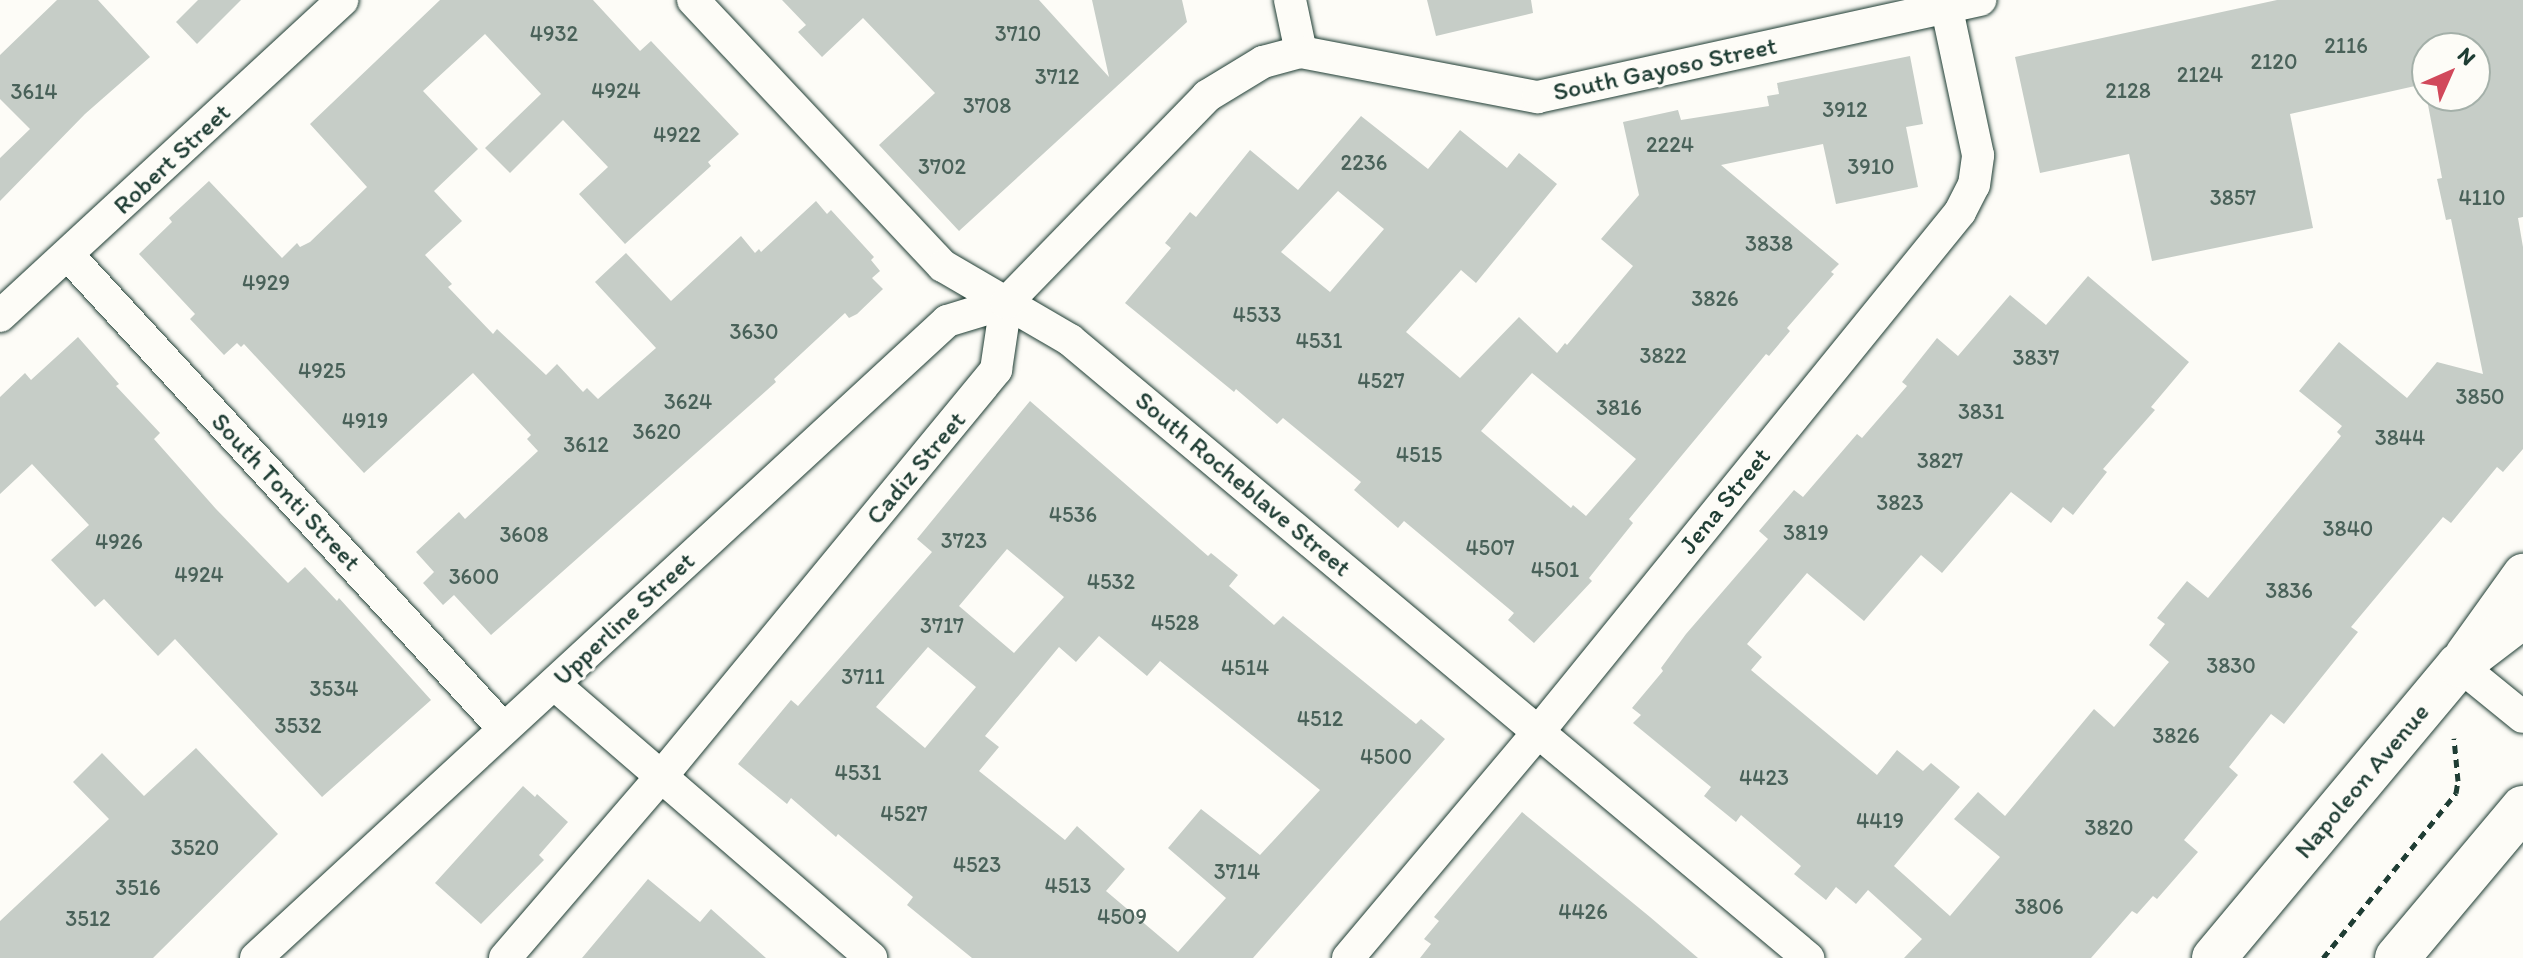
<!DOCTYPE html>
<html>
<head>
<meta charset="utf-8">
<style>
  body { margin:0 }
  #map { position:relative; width:2523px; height:958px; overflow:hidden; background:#fdfcf7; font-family:Itim,sans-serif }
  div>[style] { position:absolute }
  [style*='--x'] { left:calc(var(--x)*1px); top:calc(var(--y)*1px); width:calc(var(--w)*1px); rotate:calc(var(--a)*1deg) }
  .building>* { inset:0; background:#c6cdc7 }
  .path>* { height:5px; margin-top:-2.5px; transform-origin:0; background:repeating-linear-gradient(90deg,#1f3d34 0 8px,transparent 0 14px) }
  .roads { filter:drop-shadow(0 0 2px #1f3d34) drop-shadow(0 0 2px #1f3d34) }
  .minor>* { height:32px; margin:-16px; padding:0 16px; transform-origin:16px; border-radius:16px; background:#fdfcf7 }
  .tertiary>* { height:40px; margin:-20px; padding:0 20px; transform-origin:20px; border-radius:20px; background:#fdfcf7 }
  .secondary>* { height:44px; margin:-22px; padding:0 22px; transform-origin:22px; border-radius:22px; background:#fdfcf7 }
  span { translate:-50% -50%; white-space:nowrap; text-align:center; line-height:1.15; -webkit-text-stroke:6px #fdfcf7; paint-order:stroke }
  .number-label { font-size:22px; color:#496159 }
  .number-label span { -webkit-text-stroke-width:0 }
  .street-label { font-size:26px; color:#1f3d34 }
  .north { position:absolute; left:2411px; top:32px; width:80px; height:80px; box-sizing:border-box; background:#fdfcf7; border:2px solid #a4b0a9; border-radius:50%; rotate:45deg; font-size:22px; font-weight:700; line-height:32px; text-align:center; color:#1f3d34 }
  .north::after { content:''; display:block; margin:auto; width:28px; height:36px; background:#d1495b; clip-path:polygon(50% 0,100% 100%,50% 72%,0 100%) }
</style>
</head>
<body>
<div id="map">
  <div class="building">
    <i style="clip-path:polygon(57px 0,98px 0,150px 57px,85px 114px,0 201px,0 158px,30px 129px,0 99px,0 55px)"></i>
    <i style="clip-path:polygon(198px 0,241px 0,197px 44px,176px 22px)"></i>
    <i style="clip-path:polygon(440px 0,593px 0,640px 51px,651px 41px,739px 134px,708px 162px,711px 166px,625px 244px,579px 194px,608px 167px,563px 120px,510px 173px,485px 148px,541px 94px,485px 34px,423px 91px,478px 149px,434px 191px,462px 221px,425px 255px,452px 284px,448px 287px,493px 334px,497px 329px,546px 375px,557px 364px,583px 392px,587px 388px,598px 399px,656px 348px,595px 282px,626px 253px,671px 301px,741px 236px,755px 253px,759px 249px,761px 252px,816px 201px,827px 214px,831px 210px,874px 257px,871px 260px,880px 271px,872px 278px,883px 289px,857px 314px,849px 318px,845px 313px,774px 379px,776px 382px,491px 635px,454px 595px,443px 605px,423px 583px,434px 572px,416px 552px,459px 512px,465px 519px,538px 451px,527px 439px,531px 435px,473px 373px,364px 473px,244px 344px,241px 347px,237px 343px,224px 355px,190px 319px,195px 314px,139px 254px,172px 222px,169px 218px,209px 181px,282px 258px,297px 243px,300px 247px,310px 242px,367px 187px,310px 124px)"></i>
    <i style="clip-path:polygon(782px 0,1039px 0,1109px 77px,1092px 0,1182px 0,1187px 22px,959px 231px,879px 145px,935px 93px,863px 18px,822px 57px,798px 32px,806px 25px)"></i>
    <i style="clip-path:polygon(1427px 0,1531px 0,1533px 13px,1436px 36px)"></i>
    <i style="clip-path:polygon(evenodd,2277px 0,2523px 0,2523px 217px,2518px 218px,2523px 247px,2523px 449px,2503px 472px,2497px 467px,2451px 523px,2443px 517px,2351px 627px,2358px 632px,2284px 724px,2271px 714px,2229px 767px,2238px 775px,2184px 840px,2198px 852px,2157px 899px,2153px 896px,2137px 914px,2132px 911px,2091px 958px,1904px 958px,1922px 939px,1868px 890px,1856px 904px,1836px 887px,1826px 900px,1794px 874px,1801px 866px,1741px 815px,1736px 822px,1704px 796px,1711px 787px,1633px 723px,1641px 715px,1632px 708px,1663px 671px,1661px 668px,1686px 634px,1768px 539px,1759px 531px,1794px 490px,1803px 497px,1857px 434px,1862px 438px,1907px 386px,1902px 382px,1937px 338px,1958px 356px,2010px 295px,2046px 325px,2088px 276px,2189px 362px,2151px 407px,2155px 410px,2103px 469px,2107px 472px,2073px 515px,2063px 507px,2051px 523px,2011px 492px,1942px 573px,1921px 555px,1864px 621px,1807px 573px,1747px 644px,1762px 657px,1751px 670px,1877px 775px,1897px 750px,1923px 771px,1931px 763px,1960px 787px,1894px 866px,1950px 916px,2000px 857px,1954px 819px,1978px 792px,2005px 816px,2094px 709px,2114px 727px,2169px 662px,2149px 645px,2165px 624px,2157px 618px,2187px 581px,2208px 598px,2341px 436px,2337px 432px,2342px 426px,2299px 391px,2339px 342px,2407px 398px,2437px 362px,2483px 374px,2451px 219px,2446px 220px,2437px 179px,2442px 178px,2424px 84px,2290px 114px,2313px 228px,2152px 261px,2129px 154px,2040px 173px,2015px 57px,2277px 0,2427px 48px,2475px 48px,2475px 96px,2427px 96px,2427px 48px)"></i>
    <i style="clip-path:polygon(evenodd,1910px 56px,1923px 124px,1906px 127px,1918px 187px,1836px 204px,1823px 144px,1721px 165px,1839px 264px,1831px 272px,1834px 274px,1787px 328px,1790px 331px,1769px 356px,1766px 354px,1629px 519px,1633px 523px,1589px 578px,1592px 581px,1534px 643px,1508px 620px,1514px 613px,1404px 521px,1398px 528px,1354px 490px,1361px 482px,1283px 418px,1277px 424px,1236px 389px,1234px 392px,1125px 303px,1171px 248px,1165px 243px,1190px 212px,1196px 217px,1250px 150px,1298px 190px,1361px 116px,1428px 169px,1460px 130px,1507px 168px,1519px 153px,1557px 184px,1476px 283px,1461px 270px,1406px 332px,1460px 378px,1519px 317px,1557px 353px,1565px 343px,1567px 345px,1633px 266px,1601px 239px,1639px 195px,1623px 122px,1678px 110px,1681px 120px,1769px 106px,1767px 96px,1779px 94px,1777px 83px,1910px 56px,1338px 191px,1384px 229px,1330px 292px,1281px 252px,1338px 191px,1910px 56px,1532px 373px,1636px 459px,1586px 516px,1573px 505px,1571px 508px,1481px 431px,1532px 373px)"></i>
    <i style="clip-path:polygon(78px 337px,119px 384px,116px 386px,160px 433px,154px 439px,216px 509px,288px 583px,305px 567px,337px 601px,339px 598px,431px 700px,322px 797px,175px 639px,158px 656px,104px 599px,95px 607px,51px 560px,89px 525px,32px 464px,0 494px,0 397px,25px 373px,31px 380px)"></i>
    <i style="clip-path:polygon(evenodd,1030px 401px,1208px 556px,1211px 553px,1238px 575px,1229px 586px,1274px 625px,1283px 616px,1416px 724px,1421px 719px,1445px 739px,1253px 958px,972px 958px,907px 905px,913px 897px,838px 834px,836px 837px,791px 798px,787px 804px,738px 764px,791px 700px,798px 706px,932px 552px,917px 539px,1030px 401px,1007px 549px,1064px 597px,1014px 653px,959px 606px,1007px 549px,1030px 401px,1099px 636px,1147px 676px,1160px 661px,1320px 790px,1260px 855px,1201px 809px,1168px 848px,1226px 898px,1178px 952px,1106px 891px,1125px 869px,1077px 826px,1065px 840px,979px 771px,999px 747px,985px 736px,1059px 647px,1076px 662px,1099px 636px,1030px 401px,928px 647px,976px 687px,925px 748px,876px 707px,928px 647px)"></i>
    <i style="clip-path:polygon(196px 748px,278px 834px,153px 958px,0 958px,0 921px,109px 819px,73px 782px,102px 753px,144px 796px)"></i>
    <i style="clip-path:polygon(523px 786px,535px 797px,537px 794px,568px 822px,539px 855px,544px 860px,481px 924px,435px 883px)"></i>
    <i style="clip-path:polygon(1522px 812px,1650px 917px,1698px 958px,1420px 958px,1431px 944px,1424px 939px,1439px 921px,1434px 917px)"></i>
    <i style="clip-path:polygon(648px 879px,700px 922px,711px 909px,766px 958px,582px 958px)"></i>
  </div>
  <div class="path">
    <i style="--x:2323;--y:958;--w:212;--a:-51.1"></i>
    <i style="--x:2456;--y:793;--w:12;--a:-81"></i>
    <i style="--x:2458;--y:781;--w:43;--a:-95.3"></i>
  </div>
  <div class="roads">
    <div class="minor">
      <i style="--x:693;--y:0;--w:365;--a:46.8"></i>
      <i style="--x:943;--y:266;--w:147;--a:30.2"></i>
      <i style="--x:1070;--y:340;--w:963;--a:39.94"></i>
      <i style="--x:1290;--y:0;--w:53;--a:78.1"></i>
      <i style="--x:68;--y:255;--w:644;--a:47.39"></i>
      <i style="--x:0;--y:316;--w:466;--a:-42.7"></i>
      <i style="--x:2459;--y:665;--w:82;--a:39.1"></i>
      <i style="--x:554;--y:684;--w:419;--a:40.8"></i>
      <i style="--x:256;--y:958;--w:940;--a:-42.67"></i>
      <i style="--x:947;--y:321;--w:62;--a:-17"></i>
      <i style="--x:505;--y:958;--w:238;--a:-49.3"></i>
      <i style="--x:660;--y:778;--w:529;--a:-50.53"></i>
      <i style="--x:996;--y:370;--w:68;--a:-81.5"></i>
      <i style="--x:1006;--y:303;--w:289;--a:-45.8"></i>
      <i style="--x:1207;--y:96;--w:66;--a:-31.3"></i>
      <i style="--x:1263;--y:62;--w:39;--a:-15"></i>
      <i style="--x:1301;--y:52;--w:241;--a:10.8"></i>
      <i style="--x:1538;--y:97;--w:453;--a:-12.4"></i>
      <i style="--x:1348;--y:958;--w:297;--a:-49.9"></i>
      <i style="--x:1539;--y:731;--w:668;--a:-50.95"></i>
      <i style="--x:1960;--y:212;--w:30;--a:-63"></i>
      <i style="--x:1974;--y:185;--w:30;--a:-82"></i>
      <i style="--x:1978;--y:155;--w:158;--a:-102"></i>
    </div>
    <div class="tertiary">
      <i style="--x:2465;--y:655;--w:100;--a:-54.4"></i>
    </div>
    <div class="secondary">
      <i style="--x:2214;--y:958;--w:382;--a:-50.1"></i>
      <i style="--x:2459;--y:665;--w:81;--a:-37.4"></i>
      <i style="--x:2397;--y:958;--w:196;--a:-50"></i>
    </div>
  </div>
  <div class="number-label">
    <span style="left:554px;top:34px">4932</span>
    <span style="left:1018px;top:34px">3710</span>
    <span style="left:2346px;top:46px">2116</span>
    <span style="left:2274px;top:62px">2120</span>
    <span style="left:2200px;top:75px">2124</span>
    <span style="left:1057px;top:77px">3712</span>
    <span style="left:616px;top:91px">4924</span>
    <span style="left:2128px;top:91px">2128</span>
    <span style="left:34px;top:92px">3614</span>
    <span style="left:987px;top:106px">3708</span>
    <span style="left:1845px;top:110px">3912</span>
    <span style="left:677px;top:135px">4922</span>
    <span style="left:1670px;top:145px">2224</span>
    <span style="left:1364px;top:163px">2236</span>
    <span style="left:942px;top:167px">3702</span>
    <span style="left:1871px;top:167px">3910</span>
    <span style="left:2233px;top:198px">3857</span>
    <span style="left:2482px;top:198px">4110</span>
    <span style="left:1769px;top:244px">3838</span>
    <span style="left:266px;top:283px">4929</span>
    <span style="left:1715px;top:299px">3826</span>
    <span style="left:1257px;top:315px">4533</span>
    <span style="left:754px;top:332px">3630</span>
    <span style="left:1319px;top:341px">4531</span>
    <span style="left:1663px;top:356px">3822</span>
    <span style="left:2036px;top:358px">3837</span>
    <span style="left:322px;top:371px">4925</span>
    <span style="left:1381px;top:381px">4527</span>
    <span style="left:2480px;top:397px">3850</span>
    <span style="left:688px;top:402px">3624</span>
    <span style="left:1619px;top:408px">3816</span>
    <span style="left:1981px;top:412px">3831</span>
    <span style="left:365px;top:421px">4919</span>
    <span style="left:657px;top:432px">3620</span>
    <span style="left:2400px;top:438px">3844</span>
    <span style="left:586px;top:445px">3612</span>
    <span style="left:1419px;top:455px">4515</span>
    <span style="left:1940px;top:461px">3827</span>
    <span style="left:1900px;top:503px">3823</span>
    <span style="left:1073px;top:515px">4536</span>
    <span style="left:2348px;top:529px">3840</span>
    <span style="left:1806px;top:533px">3819</span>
    <span style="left:524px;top:535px">3608</span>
    <span style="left:964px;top:541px">3723</span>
    <span style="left:119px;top:542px">4926</span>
    <span style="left:1490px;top:548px">4507</span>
    <span style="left:1555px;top:570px">4501</span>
    <span style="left:199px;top:575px">4924</span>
    <span style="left:474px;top:577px">3600</span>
    <span style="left:1111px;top:582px">4532</span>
    <span style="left:2289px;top:591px">3836</span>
    <span style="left:1175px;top:623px">4528</span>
    <span style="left:942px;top:626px">3717</span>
    <span style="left:2231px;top:666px">3830</span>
    <span style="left:1245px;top:668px">4514</span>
    <span style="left:863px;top:677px">3711</span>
    <span style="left:334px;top:689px">3534</span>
    <span style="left:1320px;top:719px">4512</span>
    <span style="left:298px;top:726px">3532</span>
    <span style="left:2176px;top:736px">3826</span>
    <span style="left:1386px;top:757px">4500</span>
    <span style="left:858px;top:773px">4531</span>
    <span style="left:1764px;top:778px">4423</span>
    <span style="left:904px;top:814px">4527</span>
    <span style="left:1880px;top:821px">4419</span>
    <span style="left:2109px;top:828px">3820</span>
    <span style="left:195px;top:848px">3520</span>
    <span style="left:977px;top:865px">4523</span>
    <span style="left:1237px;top:872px">3714</span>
    <span style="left:1068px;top:886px">4513</span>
    <span style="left:138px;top:888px">3516</span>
    <span style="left:2039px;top:907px">3806</span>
    <span style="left:1583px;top:912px">4426</span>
    <span style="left:1122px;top:917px">4509</span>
    <span style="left:88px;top:919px">3512</span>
  </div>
  <div class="street-label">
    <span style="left:1665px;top:69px;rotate:-12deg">South Gayoso Street</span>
    <span style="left:172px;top:159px;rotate:-43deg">Robert Street</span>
    <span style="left:916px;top:468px;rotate:-50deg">Cadiz Street</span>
    <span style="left:1243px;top:484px;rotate:40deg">South Rocheblave Street</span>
    <span style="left:286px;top:492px;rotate:47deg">South Tonti Street</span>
    <span style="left:1725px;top:501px;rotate:-51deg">Jena Street</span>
    <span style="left:624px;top:619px;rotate:-43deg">Upperline Street</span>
    <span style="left:2362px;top:781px;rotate:-50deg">Napoleon Avenue</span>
  </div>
  <div class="north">N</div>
</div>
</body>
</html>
